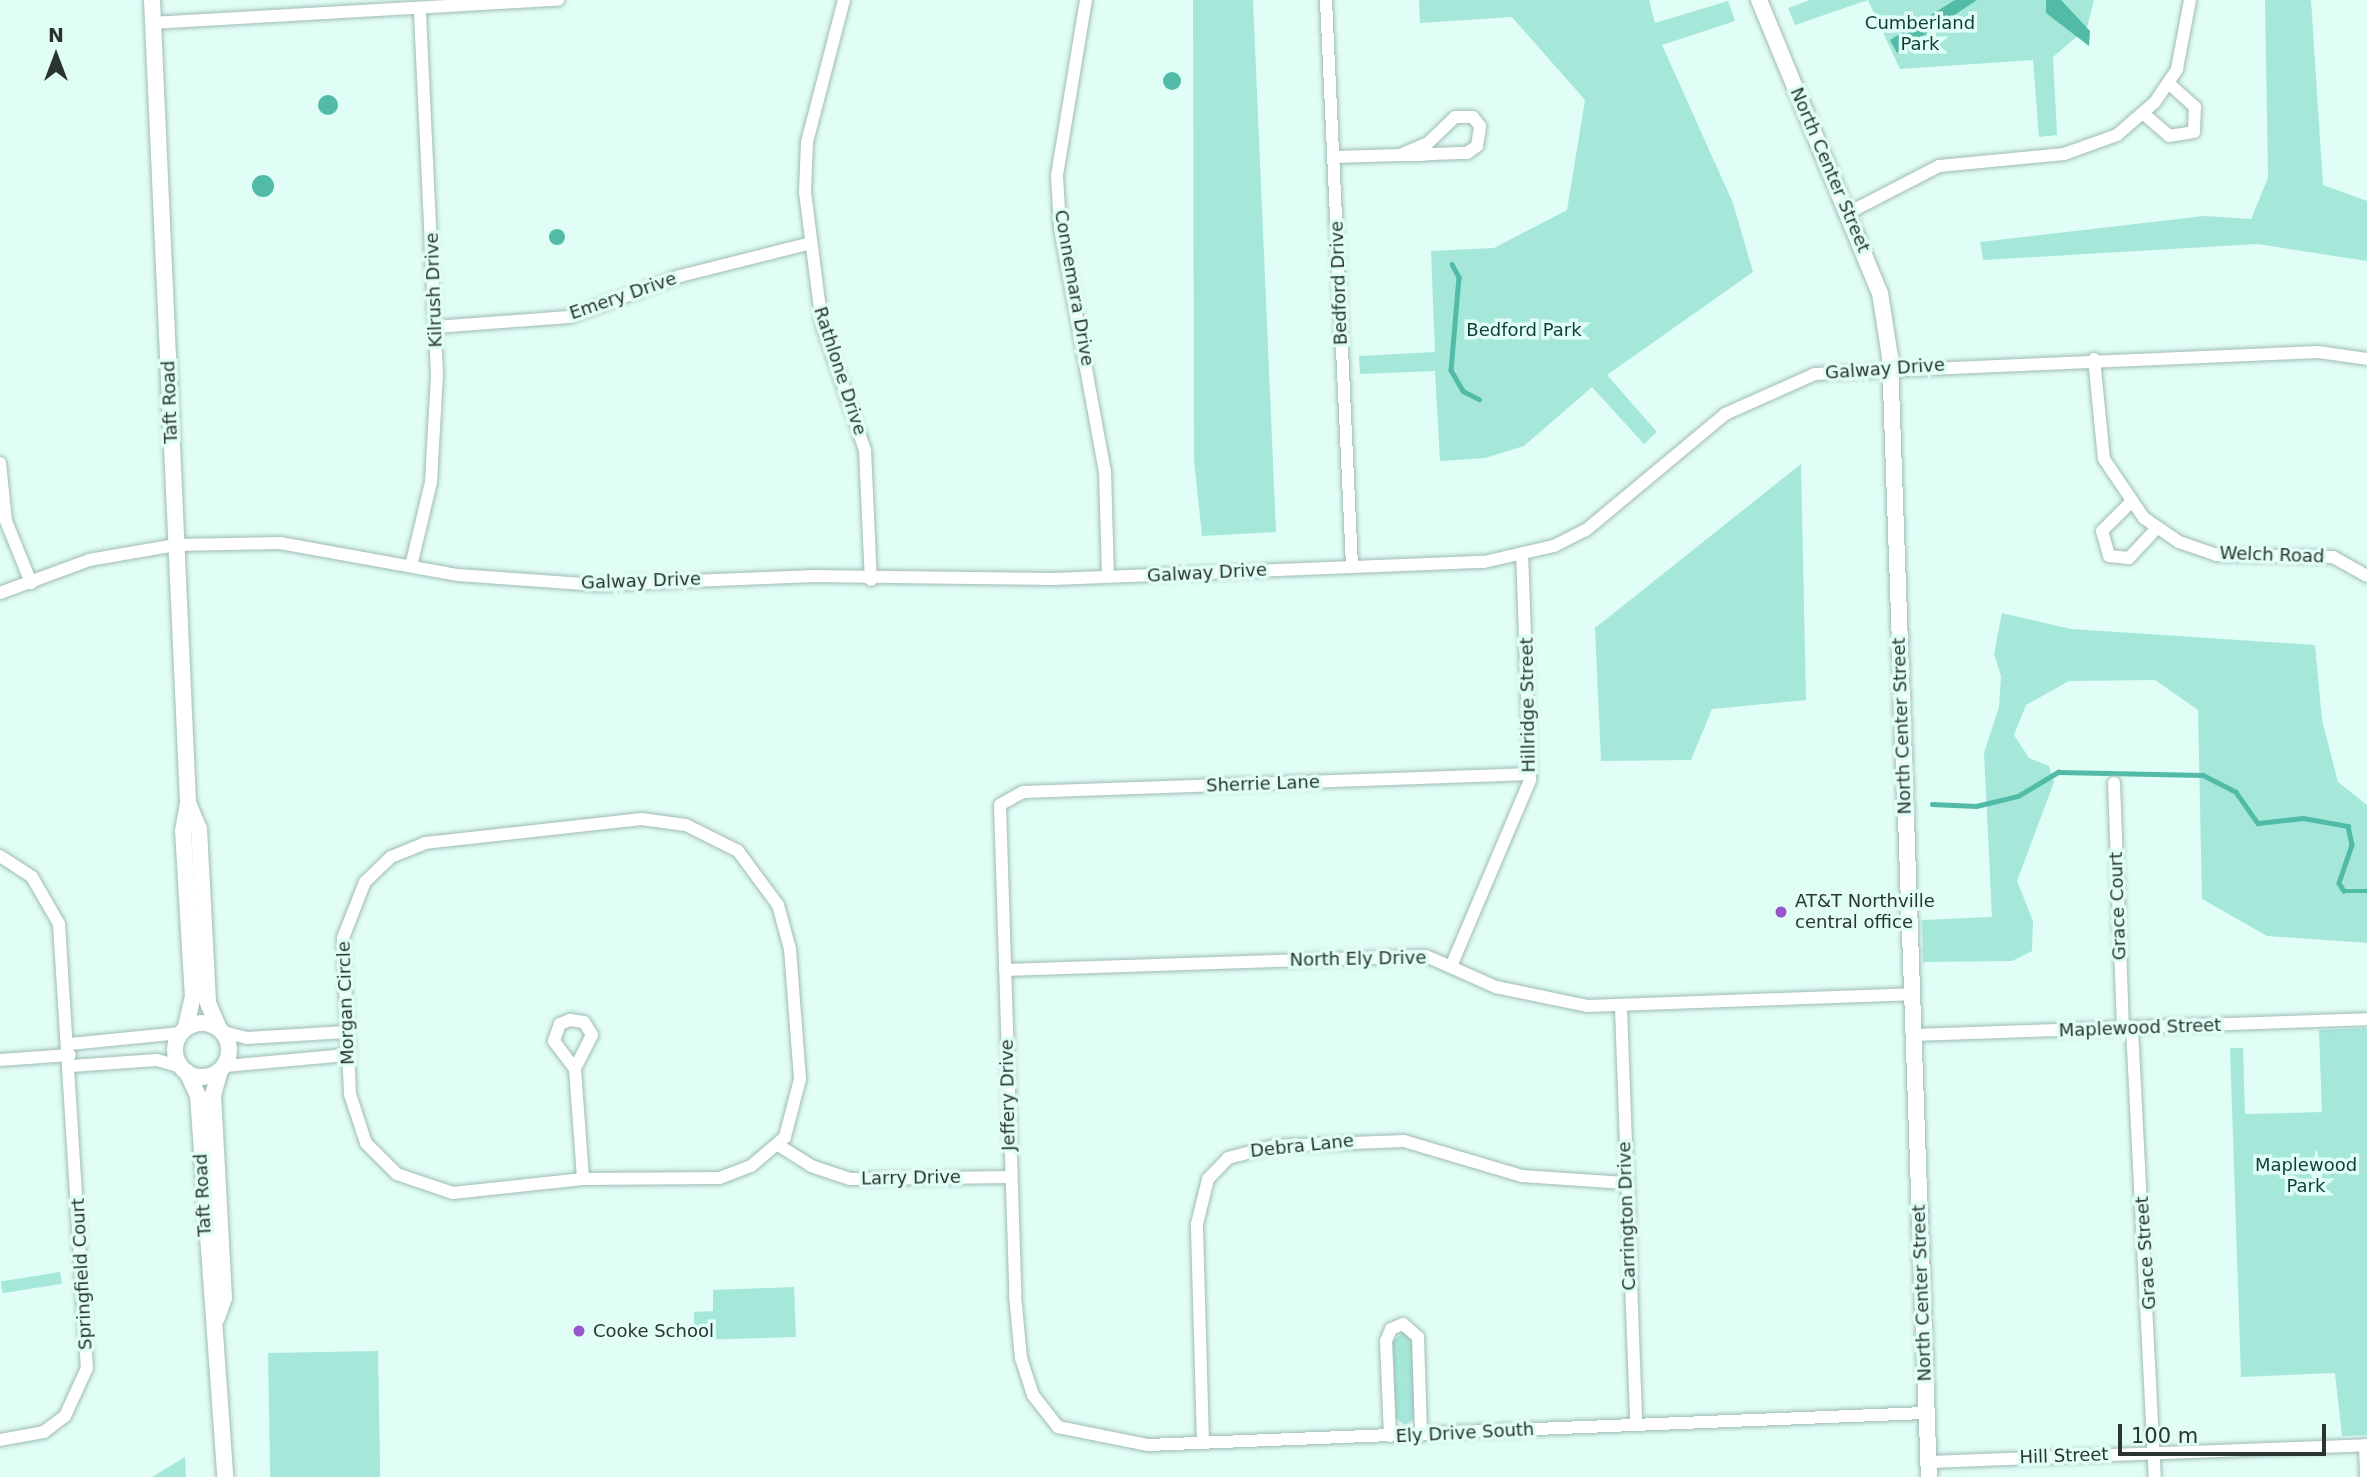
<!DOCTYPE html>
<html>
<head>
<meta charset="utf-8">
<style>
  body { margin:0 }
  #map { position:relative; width:2367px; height:1477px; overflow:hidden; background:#e0fdf6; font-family:"DejaVu Sans",sans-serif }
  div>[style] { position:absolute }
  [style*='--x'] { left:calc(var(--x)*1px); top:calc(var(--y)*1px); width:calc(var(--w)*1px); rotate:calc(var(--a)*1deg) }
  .green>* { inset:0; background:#a5e8da; transform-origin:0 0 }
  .water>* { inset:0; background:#52bba8 }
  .round { border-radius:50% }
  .stream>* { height:4.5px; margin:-2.25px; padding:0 2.25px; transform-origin:2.25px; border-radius:2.25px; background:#52bba8 }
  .roads { filter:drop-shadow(0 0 2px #a0bbb5) drop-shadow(0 0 2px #a0bbb5) }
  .minor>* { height:12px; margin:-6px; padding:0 6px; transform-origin:6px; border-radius:6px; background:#fff }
  .tertiary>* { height:16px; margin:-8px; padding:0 8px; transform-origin:8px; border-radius:8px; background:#fff }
  .tertiary>.ring { margin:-8px; padding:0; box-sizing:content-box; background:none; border:16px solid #fff; border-radius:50% }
  .dots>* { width:19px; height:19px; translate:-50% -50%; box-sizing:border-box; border:4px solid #e0fdf6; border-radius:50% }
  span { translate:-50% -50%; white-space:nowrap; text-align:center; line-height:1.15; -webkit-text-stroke:7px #e0fdf6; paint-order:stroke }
  .park-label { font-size:18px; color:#0e3f37 }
  .street-label { font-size:18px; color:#2a3533 }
  .poi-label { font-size:18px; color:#2a3533 }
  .left { translate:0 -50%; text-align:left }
  .north { position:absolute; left:21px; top:21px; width:70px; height:70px; -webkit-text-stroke:5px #e0fdf6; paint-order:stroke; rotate:0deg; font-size:19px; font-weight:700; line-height:28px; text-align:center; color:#2a3533 }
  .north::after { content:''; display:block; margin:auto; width:24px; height:32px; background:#2a3533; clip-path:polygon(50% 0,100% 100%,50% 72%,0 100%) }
  .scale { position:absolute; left:2118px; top:1424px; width:208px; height:32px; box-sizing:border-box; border:4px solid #2a3533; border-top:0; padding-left:9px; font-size:21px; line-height:24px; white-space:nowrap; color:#2a3533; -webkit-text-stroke:5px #e0fdf6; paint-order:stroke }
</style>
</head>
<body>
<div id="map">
  <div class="green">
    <i style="clip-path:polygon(1193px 0,1253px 0,1276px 532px,1202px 536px,1194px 460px)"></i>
    <i style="clip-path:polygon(1419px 0,1649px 0,1655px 23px,1728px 1px,1735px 21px,1662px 45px,1733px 203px,1753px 272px,1607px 375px,1657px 432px,1644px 444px,1592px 387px,1524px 446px,1485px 458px,1440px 461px,1435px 371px,1360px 374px,1359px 356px,1435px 352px,1431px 251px,1494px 248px,1567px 210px,1585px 100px,1512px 17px,1420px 23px)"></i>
    <i style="clip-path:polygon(1810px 0,2094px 0,2087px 28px,2053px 57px,2057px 135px,2039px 137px,2033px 60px,1900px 69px,1868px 0,1795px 25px,1788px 8px)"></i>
    <i style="clip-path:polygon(2265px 0,2311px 0,2323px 185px,2367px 201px,2367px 261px,2257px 244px,1983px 260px,1980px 242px,2204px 216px,2251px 219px,2268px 178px)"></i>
    <i style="clip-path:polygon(1801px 464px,1806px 700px,1712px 709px,1691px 760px,1601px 761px,1595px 628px)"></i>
    <i style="clip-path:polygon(2002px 613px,2071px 629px,2315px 645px,2322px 720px,2338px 782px,2367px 805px,2367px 943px,2267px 936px,2202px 899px,2198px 710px,2155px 680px,2069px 681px,2026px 705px,2014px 735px,2029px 758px,2049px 766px,2054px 782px,2017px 881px,2033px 921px,2032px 951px,2012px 961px,1923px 962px,1922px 920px,1992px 917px,1984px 753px,1999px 707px,2001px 676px,1994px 654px)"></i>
    <i style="clip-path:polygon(2367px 1028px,2367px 1435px,2342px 1436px,2335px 1373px,2241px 1377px,2230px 1048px,2243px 1048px,2245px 1114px,2322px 1112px,2319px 1030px)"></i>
    <i style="left:60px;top:1272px;width:12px;height:60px;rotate:81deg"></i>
    <i style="clip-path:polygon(794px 1287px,796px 1337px,694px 1340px,694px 1312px,713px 1311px,713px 1290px)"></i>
    <i style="clip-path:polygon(1405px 1331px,1412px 1341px,1415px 1417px,1406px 1426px,1396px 1418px,1393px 1341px)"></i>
    <i style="left:378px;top:1351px;width:126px;height:110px;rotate:89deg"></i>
    <i style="clip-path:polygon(185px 1457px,186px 1477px,152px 1477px)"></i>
  </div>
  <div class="water">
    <i style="clip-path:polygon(1955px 0,1977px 0,1897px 53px,1890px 40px)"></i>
    <i style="clip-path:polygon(2046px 0,2061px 0,2090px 31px,2089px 46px,2046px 13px)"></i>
    <i class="round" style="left:1163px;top:72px;width:18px;height:18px"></i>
    <i class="round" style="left:318px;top:95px;width:20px;height:20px"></i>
    <i class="round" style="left:252px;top:175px;width:22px;height:22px"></i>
    <i class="round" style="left:549px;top:229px;width:16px;height:16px"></i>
  </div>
  <div class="stream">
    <i style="--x:1452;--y:264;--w:15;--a:62"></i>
    <i style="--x:1459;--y:277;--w:93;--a:94.9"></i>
    <i style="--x:1451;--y:370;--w:24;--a:60"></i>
    <i style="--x:1463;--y:391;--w:18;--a:27"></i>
    <i style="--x:1932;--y:804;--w:44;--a:2.6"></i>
    <i style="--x:1976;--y:806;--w:43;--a:-13.4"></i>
    <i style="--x:2018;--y:796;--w:47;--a:-31"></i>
    <i style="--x:2058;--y:772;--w:145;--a:1.2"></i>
    <i style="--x:2203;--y:775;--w:37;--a:27"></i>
    <i style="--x:2236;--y:792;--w:38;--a:55"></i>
    <i style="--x:2258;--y:823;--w:45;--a:-6.3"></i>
    <i style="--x:2303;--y:818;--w:46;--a:10.1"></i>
    <i style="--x:2348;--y:826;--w:19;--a:78"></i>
    <i style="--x:2352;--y:845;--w:40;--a:108.9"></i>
    <i style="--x:2339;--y:883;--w:9;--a:58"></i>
    <i style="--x:2344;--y:891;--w:23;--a:0"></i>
  </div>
  <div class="roads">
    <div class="minor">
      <i style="--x:844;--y:0;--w:147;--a:104.6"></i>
      <i style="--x:807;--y:142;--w:50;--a:92.3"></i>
      <i style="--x:805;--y:192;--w:133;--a:82.7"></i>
      <i style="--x:822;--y:324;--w:133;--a:71.2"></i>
      <i style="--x:865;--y:450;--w:130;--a:87.4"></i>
      <i style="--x:1086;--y:0;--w:178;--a:99.4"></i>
      <i style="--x:1057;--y:176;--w:51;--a:86.6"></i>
      <i style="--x:1060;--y:227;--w:248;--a:79.6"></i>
      <i style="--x:1105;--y:471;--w:106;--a:88.4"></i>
      <i style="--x:1326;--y:0;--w:567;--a:87.37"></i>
      <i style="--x:153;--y:23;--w:406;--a:-3.3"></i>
      <i style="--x:2144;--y:114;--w:33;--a:41"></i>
      <i style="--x:2169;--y:136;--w:25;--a:-9"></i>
      <i style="--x:2194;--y:132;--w:25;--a:-88"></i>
      <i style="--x:2195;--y:107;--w:36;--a:-138"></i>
      <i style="--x:1334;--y:157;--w:66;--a:-1.7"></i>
      <i style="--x:1400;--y:155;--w:20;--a:0"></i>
      <i style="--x:1420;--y:155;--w:11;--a:-5"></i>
      <i style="--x:1431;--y:154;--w:29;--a:-2"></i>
      <i style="--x:1460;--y:153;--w:7;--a:0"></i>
      <i style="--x:1467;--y:153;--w:12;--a:-35"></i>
      <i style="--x:1477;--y:146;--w:20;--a:-81"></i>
      <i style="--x:1480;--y:126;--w:11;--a:-128"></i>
      <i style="--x:1473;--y:117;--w:18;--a:180"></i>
      <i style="--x:1455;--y:117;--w:37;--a:136"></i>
      <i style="--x:1428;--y:143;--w:30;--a:157"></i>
      <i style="--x:1850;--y:212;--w:100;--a:-27.3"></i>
      <i style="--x:1939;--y:166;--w:126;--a:-5.5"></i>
      <i style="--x:2064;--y:154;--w:56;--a:-19.7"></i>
      <i style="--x:2117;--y:135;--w:50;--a:-41"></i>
      <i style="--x:2155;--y:102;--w:40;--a:-56"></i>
      <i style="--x:2177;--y:69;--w:70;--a:-79.3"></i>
      <i style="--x:435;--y:327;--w:134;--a:-4.3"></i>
      <i style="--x:569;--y:317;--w:118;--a:-20.3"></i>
      <i style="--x:680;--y:276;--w:131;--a:-14.1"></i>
      <i style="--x:2094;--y:359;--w:100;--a:84.3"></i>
      <i style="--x:2104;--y:459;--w:71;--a:55.9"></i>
      <i style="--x:2144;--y:518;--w:42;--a:34.4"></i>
      <i style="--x:2179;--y:542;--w:39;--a:19"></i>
      <i style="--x:2216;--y:555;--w:117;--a:1"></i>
      <i style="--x:2333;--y:557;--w:39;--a:29"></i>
      <i style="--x:0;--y:463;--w:58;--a:84.1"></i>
      <i style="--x:6;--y:521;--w:67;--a:68"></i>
      <i style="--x:2129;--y:504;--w:38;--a:135"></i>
      <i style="--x:2102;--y:531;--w:26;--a:74"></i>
      <i style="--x:2109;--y:556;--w:20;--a:6"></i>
      <i style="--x:2129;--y:558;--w:41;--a:-47"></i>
      <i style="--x:411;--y:566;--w:86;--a:-76.6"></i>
      <i style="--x:431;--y:482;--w:108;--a:-86.8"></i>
      <i style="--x:437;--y:374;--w:363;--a:-92.7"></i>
      <i style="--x:0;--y:593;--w:95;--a:-20.3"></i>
      <i style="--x:89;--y:560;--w:88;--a:-9.8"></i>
      <i style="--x:176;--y:545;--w:104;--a:-1.1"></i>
      <i style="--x:280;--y:543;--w:181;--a:10.2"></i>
      <i style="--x:458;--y:575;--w:140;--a:4.1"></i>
      <i style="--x:598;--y:585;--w:211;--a:-2.4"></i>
      <i style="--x:809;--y:576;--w:245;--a:0.7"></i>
      <i style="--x:1054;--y:579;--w:430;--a:-2.3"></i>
      <i style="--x:1484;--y:562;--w:72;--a:-12.9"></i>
      <i style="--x:1554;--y:546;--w:36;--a:-27"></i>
      <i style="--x:1586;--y:530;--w:181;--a:-39.8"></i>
      <i style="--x:1725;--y:414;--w:98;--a:-24"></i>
      <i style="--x:1815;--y:374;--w:503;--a:-2.5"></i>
      <i style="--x:2318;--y:352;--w:49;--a:8.1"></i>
      <i style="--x:1530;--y:774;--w:507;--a:177.97"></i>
      <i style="--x:1023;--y:792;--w:26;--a:151"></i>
      <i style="--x:1000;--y:805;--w:490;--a:88.2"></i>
      <i style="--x:1015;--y:1295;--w:63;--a:84.6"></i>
      <i style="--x:1021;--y:1358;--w:39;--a:72"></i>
      <i style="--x:1033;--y:1395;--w:41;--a:52"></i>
      <i style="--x:1058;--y:1427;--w:92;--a:11.3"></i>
      <i style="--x:1148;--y:1445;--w:779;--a:-2.36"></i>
      <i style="--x:2114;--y:783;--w:246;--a:87.9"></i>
      <i style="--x:641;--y:819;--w:45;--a:7.6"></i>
      <i style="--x:686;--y:825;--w:58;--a:26.6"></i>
      <i style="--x:738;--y:851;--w:67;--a:53.5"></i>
      <i style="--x:778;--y:905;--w:46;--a:74.7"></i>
      <i style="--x:790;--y:949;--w:130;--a:85.6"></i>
      <i style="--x:800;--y:1079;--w:60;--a:104.5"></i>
      <i style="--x:785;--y:1137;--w:45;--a:139.5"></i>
      <i style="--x:751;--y:1166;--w:34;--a:159"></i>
      <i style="--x:719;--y:1178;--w:136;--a:179.6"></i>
      <i style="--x:583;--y:1179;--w:131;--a:173.9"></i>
      <i style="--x:453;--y:1193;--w:59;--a:-161.3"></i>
      <i style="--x:397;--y:1174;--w:44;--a:-135"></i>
      <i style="--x:366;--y:1143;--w:52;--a:-108.1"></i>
      <i style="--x:350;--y:1094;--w:156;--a:-92.6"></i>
      <i style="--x:343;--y:938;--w:60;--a:-68.6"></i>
      <i style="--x:365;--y:882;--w:36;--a:-44"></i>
      <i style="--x:391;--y:857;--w:37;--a:-22"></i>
      <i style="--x:425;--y:843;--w:217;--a:-6.3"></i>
      <i style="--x:0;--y:856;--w:38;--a:33"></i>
      <i style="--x:32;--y:877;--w:54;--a:60.1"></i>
      <i style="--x:59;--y:924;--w:445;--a:86.4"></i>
      <i style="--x:87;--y:1368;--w:53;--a:114.6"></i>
      <i style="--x:65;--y:1416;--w:26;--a:143"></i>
      <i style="--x:44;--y:1432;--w:45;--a:169.7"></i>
      <i style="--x:1452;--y:964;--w:200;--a:-67"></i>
      <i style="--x:1530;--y:780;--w:224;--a:-92"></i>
      <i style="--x:1005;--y:970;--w:421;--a:-1.9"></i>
      <i style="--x:1426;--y:956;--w:77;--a:23.9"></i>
      <i style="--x:1496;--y:987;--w:94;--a:11.7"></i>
      <i style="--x:1588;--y:1006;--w:323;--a:-2.1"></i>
      <i style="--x:1621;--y:1008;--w:417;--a:87.9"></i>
      <i style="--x:2132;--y:1028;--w:450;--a:87.1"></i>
      <i style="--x:223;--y:1032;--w:25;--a:14"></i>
      <i style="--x:247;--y:1038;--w:99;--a:-3.5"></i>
      <i style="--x:1913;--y:1035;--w:454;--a:-2"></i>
      <i style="--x:70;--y:1044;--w:111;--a:-5.7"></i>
      <i style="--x:0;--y:1060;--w:70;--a:-4.1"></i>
      <i style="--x:71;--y:1066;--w:86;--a:-4"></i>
      <i style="--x:157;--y:1060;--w:25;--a:16"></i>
      <i style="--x:225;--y:1066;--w:122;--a:-5.2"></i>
      <i style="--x:575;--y:1069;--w:35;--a:-127"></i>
      <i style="--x:554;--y:1041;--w:18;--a:-71"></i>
      <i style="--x:560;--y:1024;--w:11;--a:-22"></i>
      <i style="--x:570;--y:1020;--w:14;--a:8"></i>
      <i style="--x:584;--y:1022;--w:15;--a:58"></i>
      <i style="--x:592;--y:1035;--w:38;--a:117"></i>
      <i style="--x:575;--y:1069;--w:110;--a:85.8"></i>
      <i style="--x:778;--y:1145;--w:39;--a:32"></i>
      <i style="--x:811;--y:1166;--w:41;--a:18.4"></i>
      <i style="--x:850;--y:1179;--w:160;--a:-0.7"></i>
      <i style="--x:1390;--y:1436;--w:95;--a:-92.4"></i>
      <i style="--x:1386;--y:1341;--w:13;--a:-67"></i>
      <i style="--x:1391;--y:1329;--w:13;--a:-23"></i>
      <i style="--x:1403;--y:1324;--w:20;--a:41"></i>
      <i style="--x:1418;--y:1337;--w:98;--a:88.2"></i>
      <i style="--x:1203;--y:1443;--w:219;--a:-91.6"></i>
      <i style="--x:1197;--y:1224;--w:46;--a:-76.3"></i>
      <i style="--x:1208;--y:1179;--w:29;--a:-46"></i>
      <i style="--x:1228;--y:1158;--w:48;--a:-14.6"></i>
      <i style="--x:1274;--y:1146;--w:130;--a:-2.2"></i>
      <i style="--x:1404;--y:1141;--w:123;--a:16.5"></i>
      <i style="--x:1522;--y:1176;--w:103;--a:3.9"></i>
      <i style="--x:2365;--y:1445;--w:32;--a:88"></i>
      <i style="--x:1929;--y:1462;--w:438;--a:-2.2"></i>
    </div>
    <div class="tertiary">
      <i style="--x:152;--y:0;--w:804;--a:87.43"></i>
      <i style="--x:188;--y:803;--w:27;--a:100"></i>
      <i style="--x:183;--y:830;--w:166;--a:86.6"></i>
      <i style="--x:193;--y:996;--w:32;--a:103"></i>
      <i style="--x:1759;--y:0;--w:317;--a:67.6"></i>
      <i style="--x:1880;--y:293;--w:65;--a:81.1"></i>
      <i style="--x:1890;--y:357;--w:1121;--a:88.01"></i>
      <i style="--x:188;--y:803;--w:28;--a:67"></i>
      <i style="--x:199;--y:829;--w:174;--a:87"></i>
      <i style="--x:208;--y:1003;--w:26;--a:67"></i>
      <i class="ring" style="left:175px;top:1023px;width:38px;height:38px"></i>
      <i style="--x:187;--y:1072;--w:26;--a:65"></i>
      <i style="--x:198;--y:1096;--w:382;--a:85.9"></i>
      <i style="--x:217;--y:1318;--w:21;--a:-71"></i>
      <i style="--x:224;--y:1298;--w:203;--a:-93.1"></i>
      <i style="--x:213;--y:1095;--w:25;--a:-74"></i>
    </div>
  </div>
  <div class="dots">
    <i style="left:1781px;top:912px;background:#9756cb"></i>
    <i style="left:579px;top:1331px;background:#9756cb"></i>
  </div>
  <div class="park-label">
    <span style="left:1920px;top:34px">Cumberland<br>Park</span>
    <span style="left:1524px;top:330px">Bedford Park</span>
    <span style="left:2306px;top:1176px">Maplewood<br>Park</span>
  </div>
  <div class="street-label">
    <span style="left:1830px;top:170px;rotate:67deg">North Center Street</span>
    <span style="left:1339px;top:283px;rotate:-92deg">Bedford Drive</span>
    <span style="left:1074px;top:288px;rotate:80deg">Connemara Drive</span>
    <span style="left:434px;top:290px;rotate:-92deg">Kilrush Drive</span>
    <span style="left:623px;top:296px;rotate:-19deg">Emery Drive</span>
    <span style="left:1885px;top:369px;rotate:-4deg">Galway Drive</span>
    <span style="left:840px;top:371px;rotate:72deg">Rathlone Drive</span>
    <span style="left:170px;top:402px;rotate:-92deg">Taft Road</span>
    <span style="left:2272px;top:555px;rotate:2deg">Welch Road</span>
    <span style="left:1207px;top:573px;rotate:-3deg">Galway Drive</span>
    <span style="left:641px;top:581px;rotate:-2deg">Galway Drive</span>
    <span style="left:1528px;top:705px;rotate:-91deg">Hillridge Street</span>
    <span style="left:1902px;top:726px;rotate:-92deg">North Center Street</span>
    <span style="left:1263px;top:784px;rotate:-2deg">Sherrie Lane</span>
    <span style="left:2118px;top:906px;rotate:-92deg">Grace Court</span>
    <span style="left:1358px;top:959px;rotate:-1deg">North Ely Drive</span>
    <span style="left:346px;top:1003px;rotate:-92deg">Morgan Circle</span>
    <span style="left:2140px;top:1028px;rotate:-2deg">Maplewood Street</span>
    <span style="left:1008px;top:1095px;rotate:-91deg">Jeffery Drive</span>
    <span style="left:1302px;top:1146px;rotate:-6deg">Debra Lane</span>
    <span style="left:911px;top:1178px;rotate:-1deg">Larry Drive</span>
    <span style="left:203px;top:1195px;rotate:-93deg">Taft Road</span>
    <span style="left:1627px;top:1216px;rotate:-92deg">Carrington Drive</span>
    <span style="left:2146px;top:1253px;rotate:-94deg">Grace Street</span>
    <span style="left:82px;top:1274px;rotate:-93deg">Springfield Court</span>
    <span style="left:1922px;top:1293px;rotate:-92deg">North Center Street</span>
    <span style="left:1465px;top:1433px;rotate:-3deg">Ely Drive South</span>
    <span style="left:2064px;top:1456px;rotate:-2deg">Hill Street</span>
  </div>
  <div class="poi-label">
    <span class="left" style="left:1795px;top:912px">AT&amp;T Northville<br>central office</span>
    <span class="left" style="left:593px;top:1331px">Cooke School</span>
  </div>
  <div class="north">N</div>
  <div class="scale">100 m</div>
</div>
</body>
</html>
